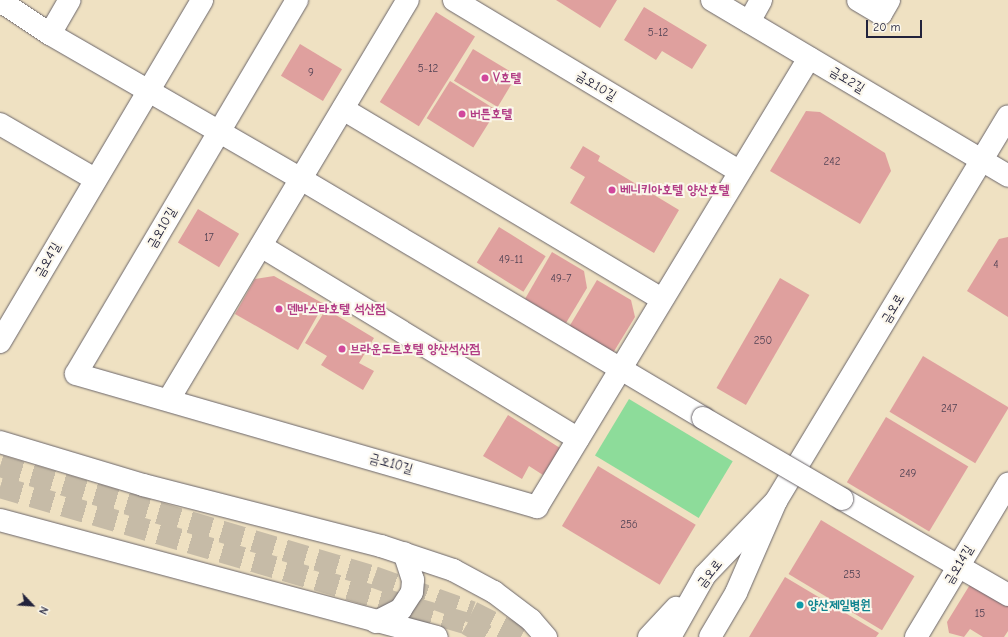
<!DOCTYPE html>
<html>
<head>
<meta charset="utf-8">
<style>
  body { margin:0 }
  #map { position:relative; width:1008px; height:637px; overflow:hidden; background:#efe1c2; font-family:"Comic Neue","Poor Story",sans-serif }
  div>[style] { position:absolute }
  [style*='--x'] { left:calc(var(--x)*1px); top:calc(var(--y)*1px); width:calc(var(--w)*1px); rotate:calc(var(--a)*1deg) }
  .green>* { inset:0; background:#8ddc9a; transform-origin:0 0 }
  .building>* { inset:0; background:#dfa09e; transform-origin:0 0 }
  .major-tunnel>* { height:22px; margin-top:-11px; transform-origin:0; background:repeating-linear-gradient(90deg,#c6bba7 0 22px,transparent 0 33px) }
  .roads { filter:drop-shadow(0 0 1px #6a656a) drop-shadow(0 0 1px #6a656a) }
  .minor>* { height:22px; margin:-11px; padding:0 11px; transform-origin:11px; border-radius:11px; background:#fff }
  .major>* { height:22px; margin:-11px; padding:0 11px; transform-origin:11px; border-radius:11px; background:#fff }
  .bridges { filter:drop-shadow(0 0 1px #6a656a) drop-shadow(0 0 1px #6a656a) }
  .minor-bridge>* { height:22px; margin:-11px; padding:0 11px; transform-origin:11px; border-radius:11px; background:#fff }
  .dots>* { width:11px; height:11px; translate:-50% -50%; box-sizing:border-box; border:2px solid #fbf7ec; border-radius:50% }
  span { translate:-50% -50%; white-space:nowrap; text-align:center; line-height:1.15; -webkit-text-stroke:4px #fbf7ec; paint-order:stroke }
  .number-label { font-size:11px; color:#514254 }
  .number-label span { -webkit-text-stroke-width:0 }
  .hotel-label { font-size:13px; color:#b23c85; font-weight:700 }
  .left { translate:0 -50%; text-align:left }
  .street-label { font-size:13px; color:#22223b }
  .culture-label { font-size:13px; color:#0d838f; font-weight:700 }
  .north { position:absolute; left:12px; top:585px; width:40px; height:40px; -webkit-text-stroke:3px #fbf7ec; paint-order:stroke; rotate:115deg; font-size:11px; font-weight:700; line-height:16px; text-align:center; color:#22223b }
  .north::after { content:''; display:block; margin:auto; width:14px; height:18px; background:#22223b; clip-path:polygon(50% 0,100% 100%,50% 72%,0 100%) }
  .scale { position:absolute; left:866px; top:20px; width:56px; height:18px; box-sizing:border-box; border:2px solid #22223b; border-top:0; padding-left:5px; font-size:12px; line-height:14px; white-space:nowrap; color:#22223b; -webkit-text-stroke:3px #fbf7ec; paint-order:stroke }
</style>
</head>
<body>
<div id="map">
  <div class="green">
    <i style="left:629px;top:399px;width:121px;height:66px;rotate:31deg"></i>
  </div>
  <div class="building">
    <i style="clip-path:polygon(556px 0,617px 0,600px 28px)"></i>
    <i style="clip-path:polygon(644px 7px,707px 45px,692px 69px,662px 51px,656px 60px,624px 40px)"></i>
    <i style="left:436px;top:12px;width:46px;height:106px;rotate:32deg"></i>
    <i style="left:300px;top:44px;width:49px;height:37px;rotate:31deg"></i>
    <i style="left:473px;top:49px;width:51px;height:37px;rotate:31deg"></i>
    <i style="left:450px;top:81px;width:55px;height:44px;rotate:32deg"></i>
    <i style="clip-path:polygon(806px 111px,820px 112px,885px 153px,891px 171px,860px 224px,770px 171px)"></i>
    <i style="clip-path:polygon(583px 146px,600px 156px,598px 161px,679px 210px,654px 253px,570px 203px,585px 177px,570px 168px)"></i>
    <i style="left:198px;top:209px;width:48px;height:39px;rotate:31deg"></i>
    <i style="left:499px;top:227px;width:55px;height:42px;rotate:32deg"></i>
    <i style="clip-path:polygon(1008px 237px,1008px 317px,967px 291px,999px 239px)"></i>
    <i style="clip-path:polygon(552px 252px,584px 271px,587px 288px,566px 323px,525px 299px)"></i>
    <i style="clip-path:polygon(274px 276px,324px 304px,298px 350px,235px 314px,255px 279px)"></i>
    <i style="left:780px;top:278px;width:34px;height:127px;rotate:30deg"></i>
    <i style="clip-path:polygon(597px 280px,631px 300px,635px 317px,613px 353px,569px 327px)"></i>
    <i style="clip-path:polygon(326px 309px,374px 338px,359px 363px,374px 371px,363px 390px,321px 365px,327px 356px,305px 343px)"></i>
    <i style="left:923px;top:356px;width:100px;height:65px;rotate:31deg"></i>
    <i style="clip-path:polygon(508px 415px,560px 448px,543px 475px,529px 466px,522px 479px,483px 456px)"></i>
    <i style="left:886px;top:417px;width:96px;height:76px;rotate:31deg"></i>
    <i style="left:598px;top:466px;width:114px;height:70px;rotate:31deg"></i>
    <i style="left:821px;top:520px;width:109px;height:63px;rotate:31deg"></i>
    <i style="clip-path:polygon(785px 577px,879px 633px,876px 637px,749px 637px)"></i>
    <i style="clip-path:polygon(971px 583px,1008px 606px,1008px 631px,1004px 637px,983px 637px,970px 629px,964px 637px,949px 633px,947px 622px)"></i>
  </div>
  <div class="major-tunnel">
    <i style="--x:0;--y:466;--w:390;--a:16.5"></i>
    <i style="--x:374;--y:577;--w:104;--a:19.7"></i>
    <i style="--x:472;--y:612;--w:55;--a:27"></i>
    <i style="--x:0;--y:487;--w:487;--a:16.3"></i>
    <i style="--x:467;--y:624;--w:26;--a:31"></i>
  </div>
  <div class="roads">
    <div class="minor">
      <i style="--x:297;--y:0;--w:434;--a:120.6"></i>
      <i style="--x:76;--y:374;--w:480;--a:16.1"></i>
      <i style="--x:537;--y:507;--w:525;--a:-58.79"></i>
      <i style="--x:454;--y:0;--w:332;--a:31"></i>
      <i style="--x:712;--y:0;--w:344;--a:30.7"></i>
      <i style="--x:858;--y:0;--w:27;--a:31"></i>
      <i style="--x:881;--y:14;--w:16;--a:-60"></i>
      <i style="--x:0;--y:1;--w:60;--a:33.4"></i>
      <i style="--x:50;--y:34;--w:290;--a:30"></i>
      <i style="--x:301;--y:179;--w:468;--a:30.7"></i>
      <i style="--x:749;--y:22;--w:25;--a:-61"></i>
      <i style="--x:50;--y:34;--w:39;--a:-60"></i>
      <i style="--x:343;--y:109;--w:371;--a:30.8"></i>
      <i style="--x:0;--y:124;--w:110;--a:30.1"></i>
      <i style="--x:261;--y:246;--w:371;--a:31.3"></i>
      <i style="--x:0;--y:342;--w:397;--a:-59.4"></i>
      <i style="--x:169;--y:399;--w:465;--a:-59.1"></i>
      <i style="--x:842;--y:499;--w:192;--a:30"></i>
      <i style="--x:916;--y:637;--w:179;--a:-59"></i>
    </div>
    <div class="major">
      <i style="--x:0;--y:442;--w:149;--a:16.7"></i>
      <i style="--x:143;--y:485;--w:246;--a:14.4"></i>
      <i style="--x:381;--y:546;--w:76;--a:18.4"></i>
      <i style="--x:453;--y:570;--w:47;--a:28.2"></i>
      <i style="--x:494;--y:592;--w:46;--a:37.1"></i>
      <i style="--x:531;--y:620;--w:23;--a:49"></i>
      <i style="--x:776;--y:501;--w:449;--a:-58.9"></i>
      <i style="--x:0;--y:520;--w:452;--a:15"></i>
      <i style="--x:376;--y:622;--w:28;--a:-27"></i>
      <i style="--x:401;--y:609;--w:20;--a:-57"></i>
      <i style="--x:412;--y:592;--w:12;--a:-85"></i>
      <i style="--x:413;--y:580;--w:28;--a:-108"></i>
      <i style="--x:649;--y:637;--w:40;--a:-47"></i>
      <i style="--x:670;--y:637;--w:71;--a:-60.6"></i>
      <i style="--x:705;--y:575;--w:103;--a:-46.2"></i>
      <i style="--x:776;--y:501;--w:100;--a:113.5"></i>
      <i style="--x:736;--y:593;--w:51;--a:120.6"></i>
    </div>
  </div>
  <div class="bridges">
    <div class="minor-bridge">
      <i style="--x:703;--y:418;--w:161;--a:30.2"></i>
    </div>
  </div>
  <div class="dots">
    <i style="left:485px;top:78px;background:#d1479c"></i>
    <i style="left:462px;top:114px;background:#d1479c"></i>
    <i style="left:612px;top:190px;background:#d1479c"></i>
    <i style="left:279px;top:309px;background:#d1479c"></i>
    <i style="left:342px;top:349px;background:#d1479c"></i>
    <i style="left:800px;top:605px;background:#0f9aa8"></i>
  </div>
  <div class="number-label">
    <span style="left:658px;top:33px">5-12</span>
    <span style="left:428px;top:69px">5-12</span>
    <span style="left:311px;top:73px">9</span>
    <span style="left:832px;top:162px">242</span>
    <span style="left:209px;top:238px">17</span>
    <span style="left:511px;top:260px">49-11</span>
    <span style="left:996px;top:265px">4</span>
    <span style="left:561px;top:279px">49-7</span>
    <span style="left:763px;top:341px">250</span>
    <span style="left:949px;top:409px">247</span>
    <span style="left:908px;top:474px">249</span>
    <span style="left:629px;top:525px">256</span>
    <span style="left:852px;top:575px">253</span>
    <span style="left:980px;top:614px">15</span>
  </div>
  <div class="hotel-label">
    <span class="left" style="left:493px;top:78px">V호텔</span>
    <span class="left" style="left:470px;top:114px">버튼호텔</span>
    <span class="left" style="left:620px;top:190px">베니키아호텔 양산호텔</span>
    <span class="left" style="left:287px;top:309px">덴바스타호텔 석산점</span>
    <span class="left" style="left:350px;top:349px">브라운도트호텔 양산석산점</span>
  </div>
  <div class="street-label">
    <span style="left:847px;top:80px;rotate:31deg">금오2길</span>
    <span style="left:596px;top:86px;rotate:31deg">금오10길</span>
    <span style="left:162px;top:228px;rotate:-60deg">금오10길</span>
    <span style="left:48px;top:260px;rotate:-60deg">금오4길</span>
    <span style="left:893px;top:309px;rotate:-59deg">금오로</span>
    <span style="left:391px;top:464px;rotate:16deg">금오10길</span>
    <span style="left:959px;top:565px;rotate:-59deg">금오14길</span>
    <span style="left:710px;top:574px;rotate:-52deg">금오로</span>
  </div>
  <div class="culture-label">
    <span class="left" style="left:808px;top:605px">양산제일병원</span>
  </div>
  <div class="north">N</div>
  <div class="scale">20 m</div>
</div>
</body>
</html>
